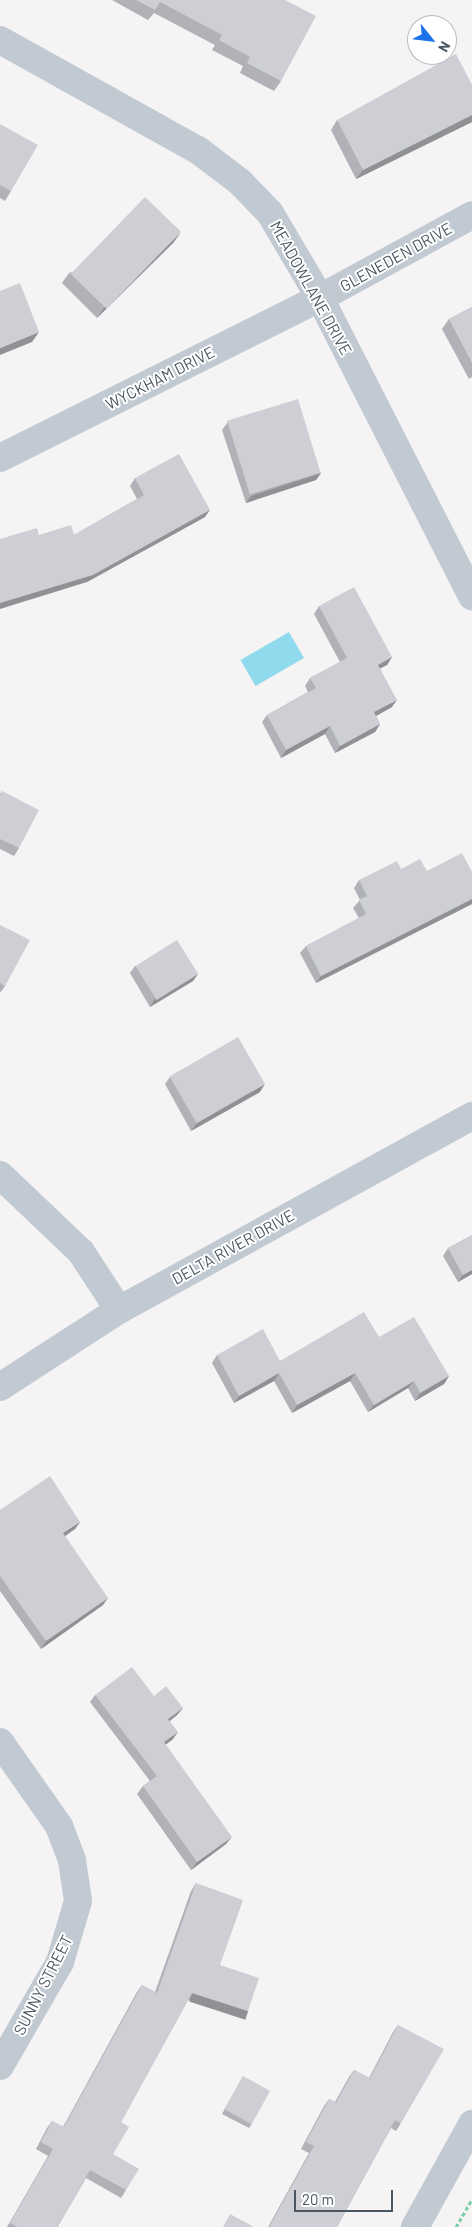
<!DOCTYPE html>
<html>
<head>
<meta charset="utf-8">
<style>
  body { margin:0 }
  #map { position:relative; width:472px; height:2227px; overflow:hidden; background:#f5f3f3; font-family:Barlow,sans-serif }
  div>[style] { position:absolute }
  [style*='--x'] { left:calc(var(--x)*1px); top:calc(var(--y)*1px); width:calc(var(--w)*1px); rotate:calc(var(--a)*1deg) }
  .water>* { inset:0; background:#90daee; transform-origin:0 0 }
  .path>* { height:3px; margin-top:-1.5px; transform-origin:0; background:repeating-linear-gradient(90deg,#7ad0a6 0 4px,transparent 0 6.5px) }
  .minor>* { height:28px; margin:-14px; padding:0 14px; transform-origin:14px; border-radius:14px; background:#c1cad2 }
  .wall>* { inset:0; background:#b0b2b7 }
  .shaded-wall>* { inset:0; background:#909195; transform-origin:0 0 }
  .building>* { inset:0; background:#cdcfd5; transform-origin:0 0 }
  span { translate:-50% -50%; white-space:nowrap; text-align:center; line-height:1.15; -webkit-text-stroke:4px #fff; paint-order:stroke }
  .street-label { font-size:16px; color:#4a5661 }
  .north { position:absolute; left:407px; top:15px; width:50px; height:50px; box-sizing:border-box; background:#fff; border:1px solid #b7bbc0; border-radius:50%; rotate:119deg; font-size:14px; font-weight:700; line-height:20px; text-align:center; color:#4a5661 }
  .north::after { content:''; display:block; margin:auto; width:18px; height:22px; background:#1a73e8; clip-path:polygon(50% 0,100% 100%,50% 72%,0 100%) }
  .scale { position:absolute; left:294px; top:2190px; width:99px; height:22px; box-sizing:border-box; border:2px solid #4a5661; border-top:0; padding-left:6px; font-size:15px; line-height:18px; white-space:nowrap; color:#4a5661; -webkit-text-stroke:4px #fff; paint-order:stroke }
</style>
</head>
<body>
<div id="map">
  <div class="water">
    <i style="left:289px;top:632px;width:30px;height:56px;rotate:60deg"></i>
  </div>
  <div class="path">
    <i style="--x:456;--y:2227;--w:32;--a:-60"></i>
  </div>
  <div class="minor">
    <i style="--x:0;--y:40;--w:227;--a:29.1"></i>
    <i style="--x:198;--y:150;--w:53;--a:37.3"></i>
    <i style="--x:240;--y:182;--w:43;--a:45.9"></i>
    <i style="--x:270;--y:213;--w:99;--a:59.5"></i>
    <i style="--x:320;--y:298;--w:335;--a:63"></i>
    <i style="--x:0;--y:458;--w:358;--a:-26.6"></i>
    <i style="--x:320;--y:298;--w:173;--a:-28.6"></i>
    <i style="--x:0;--y:1175;--w:112;--a:43.5"></i>
    <i style="--x:81;--y:1252;--w:69;--a:56.8"></i>
    <i style="--x:0;--y:1387;--w:142;--a:-32.9"></i>
    <i style="--x:119;--y:1310;--w:403;--a:-28.8"></i>
    <i style="--x:0;--y:1742;--w:103;--a:54.9"></i>
    <i style="--x:59;--y:1826;--w:36;--a:69"></i>
    <i style="--x:72;--y:1860;--w:41;--a:81.7"></i>
    <i style="--x:78;--y:1901;--w:64;--a:106.4"></i>
    <i style="--x:60;--y:1962;--w:120;--a:120"></i>
    <i style="--x:415;--y:2227;--w:118;--a:-61"></i>
  </div>
  <div class="wall">
    <i style="clip-path:polygon(112px 0,285px 0,281px 81px,274px 91px,240px 73px,243px 66px,212px 50px,215px 45px,154px 13px,148px 20px)"></i>
    <i style="clip-path:polygon(472px 85px,472px 122px,356px 179px,331px 130px,337px 120px)"></i>
    <i style="clip-path:polygon(0 124px,11px 191px,5px 201px,0 198px)"></i>
    <i style="clip-path:polygon(174px 242px,97px 318px,62px 283px,69px 273px)"></i>
    <i style="clip-path:polygon(472px 307px,472px 377px,469px 379px,442px 329px,449px 319px)"></i>
    <i style="clip-path:polygon(228px 422px,321px 473px,316px 480px,246px 503px,222px 430px)"></i>
    <i style="clip-path:polygon(135px 478px,205px 517px,87px 582px,39px 535px,74px 535px,137px 499px,130px 486px)"></i>
    <i style="clip-path:polygon(319px 606px,392px 657px,387px 665px,380px 668px,392px 707px,376px 716px,380px 724px,375px 732px,335px 753px,325px 734px,281px 758px,262px 722px,267px 715px,308px 692px,305px 686px,310px 678px,340px 662px,314px 614px)"></i>
    <i style="clip-path:polygon(2px 791px,19px 848px,14px 856px,0 849px,0 794px)"></i>
    <i style="clip-path:polygon(401px 869px,427px 871px,472px 872px,472px 904px,316px 983px,300px 953px,306px 946px,359px 918px,353px 908px,360px 900px,354px 888px,359px 880px)"></i>
    <i style="clip-path:polygon(0 925px,5px 986px,0 993px)"></i>
    <i style="clip-path:polygon(135px 966px,198px 974px,193px 981px,150px 1007px,130px 973px)"></i>
    <i style="clip-path:polygon(170px 1077px,260px 1092px,191px 1131px,165px 1084px)"></i>
    <i style="clip-path:polygon(472px 1235px,472px 1274px,458px 1282px,443px 1256px,448px 1248px)"></i>
    <i style="clip-path:polygon(379px 1337px,449px 1376px,444px 1384px,415px 1401px,408px 1388px,368px 1412px,350px 1381px,292px 1413px,274px 1381px,234px 1403px,212px 1363px,217px 1355px,280px 1361px)"></i>
    <i style="clip-path:polygon(0 1510px,80px 1522px,75px 1529px,65px 1536px,103px 1605px,41px 1649px,0 1591px)"></i>
    <i style="clip-path:polygon(95px 1695px,183px 1708px,177px 1715px,170px 1721px,173px 1739px,165px 1745px,226px 1844px,191px 1870px,137px 1794px,143px 1786px,150px 1781px,90px 1702px)"></i>
    <i style="clip-path:polygon(196px 1883px,220px 1965px,248px 2011px,243px 2018px,188px 2000px,121px 2122px,113px 2154px,126px 2190px,121px 2198px,86px 2178px,58px 2226px,59px 2227px,7px 2227px,48px 2156px,36px 2149px,47px 2128px,52px 2121px,63px 2127px,137px 1992px,142px 1985px,155px 1992px,191px 1891px)"></i>
    <i style="clip-path:polygon(398px 2025px,401px 2123px,396px 2131px,391px 2128px,337px 2227px,268px 2227px,309px 2153px,301px 2149px,324px 2106px,329px 2099px,335px 2102px,349px 2077px,354px 2070px,369px 2078px,393px 2032px)"></i>
    <i style="clip-path:polygon(243px 2076px,252px 2124px,249px 2128px,222px 2114px)"></i>
  </div>
  <div class="shaded-wall">
    <i style="clip-path:polygon(472px 115px,472px 122px,356px 179px,363px 170px)"></i>
    <i style="clip-path:polygon(181px 232px,174px 242px,97px 318px,104px 308px)"></i>
    <i style="clip-path:polygon(39px 332px,32px 342px,0 355px,0 348px)"></i>
    <i style="clip-path:polygon(321px 473px,316px 480px,246px 503px,251px 496px)"></i>
    <i style="clip-path:polygon(210px 510px,205px 517px,87px 582px,0 609px,0 603px)"></i>
    <i style="clip-path:polygon(392px 657px,387px 665px,373px 672px,378px 665px)"></i>
    <i style="clip-path:polygon(397px 700px,392px 707px,369px 720px,374px 712px)"></i>
    <i style="clip-path:polygon(380px 724px,375px 732px,335px 753px,340px 746px)"></i>
    <i style="clip-path:polygon(330px 726px,325px 734px,281px 758px,286px 750px)"></i>
    <i style="clip-path:polygon(472px 899px,472px 904px,316px 983px,321px 976px)"></i>
    <i style="clip-path:polygon(198px 974px,193px 981px,150px 1007px,155px 999px)"></i>
    <i style="clip-path:polygon(265px 1084px,260px 1092px,191px 1131px,197px 1123px)"></i>
    <i style="clip-path:polygon(472px 1270px,472px 1274px,458px 1282px,463px 1275px)"></i>
    <i style="clip-path:polygon(279px 1373px,274px 1381px,234px 1403px,239px 1396px)"></i>
    <i style="clip-path:polygon(355px 1373px,350px 1381px,292px 1413px,297px 1405px)"></i>
    <i style="clip-path:polygon(449px 1376px,444px 1384px,415px 1401px,420px 1393px)"></i>
    <i style="clip-path:polygon(414px 1381px,408px 1388px,368px 1412px,374px 1405px)"></i>
    <i style="clip-path:polygon(80px 1522px,75px 1529px,58px 1541px,63px 1533px)"></i>
    <i style="clip-path:polygon(108px 1598px,103px 1605px,41px 1649px,46px 1641px)"></i>
    <i style="clip-path:polygon(183px 1708px,177px 1715px,163px 1726px,168px 1719px)"></i>
    <i style="clip-path:polygon(178px 1732px,173px 1739px,159px 1750px,164px 1742px)"></i>
    <i style="clip-path:polygon(232px 1837px,226px 1844px,191px 1870px,197px 1862px)"></i>
    <i style="left:192px;top:1993px;width:59px;height:9px;rotate:18deg"></i>
  </div>
  <div class="building">
    <i style="clip-path:polygon(136px 0,285px 0,316px 16px,281px 81px,247px 63px,250px 57px,219px 40px,222px 35px,160px 2px,155px 10px)"></i>
    <i style="clip-path:polygon(456px 54px,472px 85px,472px 115px,363px 170px,337px 120px)"></i>
    <i style="clip-path:polygon(0 124px,38px 145px,11px 191px,0 185px)"></i>
    <i style="left:145px;top:197px;width:50px;height:107px;rotate:44deg"></i>
    <i style="clip-path:polygon(20px 283px,39px 332px,0 348px,0 291px)"></i>
    <i style="clip-path:polygon(472px 307px,472px 363px,449px 319px)"></i>
    <i style="left:298px;top:399px;width:77px;height:74px;rotate:73deg"></i>
    <i style="clip-path:polygon(179px 454px,210px 510px,93px 575px,0 603px,0 539px,37px 528px,39px 535px,71px 525px,74px 535px,144px 495px,135px 478px)"></i>
    <i style="clip-path:polygon(354px 587px,392px 657px,378px 665px,397px 700px,374px 712px,380px 724px,340px 746px,330px 726px,286px 750px,267px 715px,316px 688px,310px 678px,347px 658px,319px 606px)"></i>
    <i style="clip-path:polygon(2px 791px,39px 810px,19px 848px,0 839px,0 796px)"></i>
    <i style="clip-path:polygon(462px 853px,472px 872px,472px 899px,321px 976px,306px 946px,366px 914px,359px 900px,367px 896px,359px 880px,397px 861px,401px 869px,420px 859px,427px 871px)"></i>
    <i style="clip-path:polygon(0 925px,30px 940px,5px 986px,0 983px)"></i>
    <i style="left:177px;top:940px;width:40px;height:49px;rotate:58deg"></i>
    <i style="left:238px;top:1037px;width:54px;height:79px;rotate:60deg"></i>
    <i style="clip-path:polygon(472px 1235px,472px 1270px,463px 1275px,448px 1248px)"></i>
    <i style="clip-path:polygon(364px 1312px,379px 1337px,414px 1317px,449px 1376px,420px 1393px,414px 1381px,374px 1405px,355px 1373px,297px 1405px,279px 1373px,239px 1396px,217px 1355px,263px 1329px,280px 1361px)"></i>
    <i style="clip-path:polygon(50px 1476px,80px 1522px,63px 1533px,108px 1598px,46px 1641px,0 1576px,0 1510px)"></i>
    <i style="clip-path:polygon(132px 1667px,154px 1696px,166px 1686px,183px 1708px,168px 1719px,178px 1732px,164px 1742px,232px 1837px,197px 1862px,143px 1786px,157px 1776px,95px 1695px)"></i>
    <i style="clip-path:polygon(196px 1883px,243px 1900px,220px 1965px,259px 1978px,248px 2011px,192px 1993px,121px 2122px,129px 2127px,113px 2154px,139px 2169px,126px 2190px,90px 2170px,58px 2226px,59px 2227px,17px 2227px,10px 2223px,53px 2149px,41px 2142px,52px 2121px,64px 2127px,142px 1985px,157px 1993px)"></i>
    <i style="clip-path:polygon(398px 2025px,444px 2049px,401px 2123px,395px 2120px,337px 2227px,269px 2227px,314px 2146px,306px 2142px,329px 2099px,336px 2103px,354px 2070px,370px 2078px)"></i>
    <i style="left:243px;top:2076px;width:31px;height:38px;rotate:29deg"></i>
    <i style="clip-path:polygon(230px 2214px,254px 2227px,223px 2227px)"></i>
  </div>
  <div class="street-label">
    <span style="left:396px;top:257px;rotate:-29deg">GLENEDEN DRIVE</span>
    <span style="left:311px;top:288px;rotate:61deg">MEADOWLANE DRIVE</span>
    <span style="left:160px;top:378px;rotate:-27deg">WYCKHAM DRIVE</span>
    <span style="left:233px;top:1247px;rotate:-29deg">DELTA RIVER DRIVE</span>
    <span style="left:43px;top:1985px;rotate:-63deg">SUNNY STREET</span>
  </div>
  <div class="north">N</div>
  <div class="scale">20 m</div>
</div>
</body>
</html>
